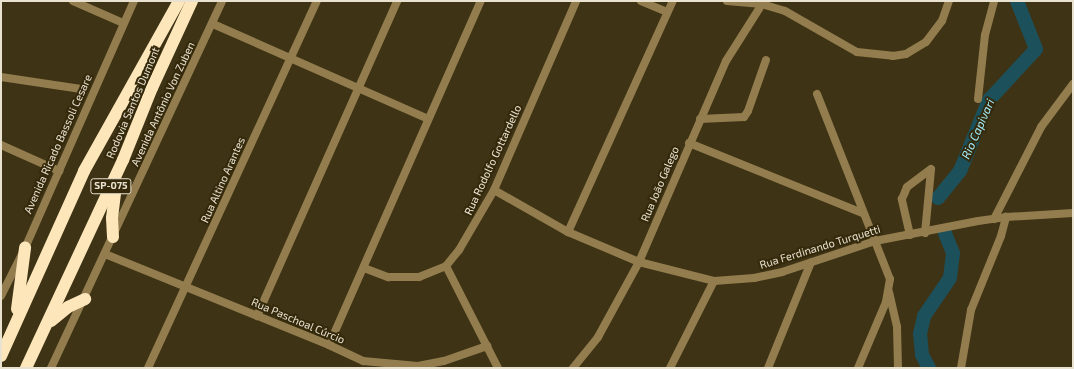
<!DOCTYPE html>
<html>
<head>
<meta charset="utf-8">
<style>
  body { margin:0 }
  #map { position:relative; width:1074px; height:369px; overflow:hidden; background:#3e3315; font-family:"Exo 2",sans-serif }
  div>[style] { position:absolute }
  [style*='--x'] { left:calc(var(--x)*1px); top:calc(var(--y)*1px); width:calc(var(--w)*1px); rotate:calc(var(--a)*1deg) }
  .river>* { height:14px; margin:-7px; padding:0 7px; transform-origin:7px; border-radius:7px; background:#1c515b }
  .minor>* { height:8px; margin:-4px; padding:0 4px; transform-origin:4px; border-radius:4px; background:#937d4e }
  .tertiary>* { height:8px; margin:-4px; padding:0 4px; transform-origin:4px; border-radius:4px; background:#937d4e }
  .motorway>* { height:12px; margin:-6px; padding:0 6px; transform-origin:6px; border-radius:6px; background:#fce6ba }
  span { translate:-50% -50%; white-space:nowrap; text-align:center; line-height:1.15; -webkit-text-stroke:4px #34290a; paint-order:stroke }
  .shield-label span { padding:1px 3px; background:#34290a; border:1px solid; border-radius:3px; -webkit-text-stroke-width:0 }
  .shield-label { font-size:10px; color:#e9e2d1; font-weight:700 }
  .street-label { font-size:11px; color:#e9e2d1 }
  .water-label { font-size:12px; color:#a3edfc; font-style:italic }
  .frame { position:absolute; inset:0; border:2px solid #e9e2d1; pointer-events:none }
</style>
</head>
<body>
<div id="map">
  <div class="river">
    <i style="--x:938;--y:198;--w:35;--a:-51"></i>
    <i style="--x:960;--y:171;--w:77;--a:-67.8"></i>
    <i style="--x:989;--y:100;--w:69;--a:-47.3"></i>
    <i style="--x:1036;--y:49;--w:52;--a:-111.6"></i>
    <i style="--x:929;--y:368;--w:15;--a:-118"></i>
    <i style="--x:922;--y:355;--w:21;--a:-95"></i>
    <i style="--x:920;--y:334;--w:18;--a:-77"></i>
    <i style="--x:924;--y:316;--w:46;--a:-55.6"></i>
    <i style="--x:950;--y:278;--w:25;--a:-83"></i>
    <i style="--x:953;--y:253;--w:22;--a:-112"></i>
  </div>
  <div class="minor">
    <i style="--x:73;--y:1;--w:55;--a:23.7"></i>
    <i style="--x:641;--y:1;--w:28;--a:23"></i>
    <i style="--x:727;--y:1;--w:35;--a:5"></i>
    <i style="--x:762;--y:4;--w:24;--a:17"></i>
    <i style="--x:785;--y:11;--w:83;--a:29.7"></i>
    <i style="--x:857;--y:52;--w:36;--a:6"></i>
    <i style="--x:893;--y:56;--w:13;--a:-9"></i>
    <i style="--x:906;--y:54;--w:23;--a:-31"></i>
    <i style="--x:926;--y:42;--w:26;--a:-53"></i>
    <i style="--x:942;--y:21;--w:21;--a:-71"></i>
    <i style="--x:213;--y:24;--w:235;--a:23.8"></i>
    <i style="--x:1;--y:77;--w:81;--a:8.5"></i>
    <i style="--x:817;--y:94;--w:199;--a:68.5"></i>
    <i style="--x:890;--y:279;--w:23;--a:100"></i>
    <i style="--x:886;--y:302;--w:72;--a:113"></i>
    <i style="--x:978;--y:99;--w:64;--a:-83.8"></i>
    <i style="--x:985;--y:35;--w:35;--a:-75"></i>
    <i style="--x:700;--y:119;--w:44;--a:-2.6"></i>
    <i style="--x:744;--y:117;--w:7;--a:-56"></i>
    <i style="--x:748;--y:111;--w:54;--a:-70.6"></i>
    <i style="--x:689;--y:143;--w:187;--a:22"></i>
    <i style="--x:1;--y:145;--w:64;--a:24.1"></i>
    <i style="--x:494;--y:190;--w:85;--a:29.6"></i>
    <i style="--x:568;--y:232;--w:77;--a:22.9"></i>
    <i style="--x:639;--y:262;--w:77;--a:14.2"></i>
    <i style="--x:714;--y:281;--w:40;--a:-4.3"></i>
    <i style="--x:754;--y:278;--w:29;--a:-12"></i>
    <i style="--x:782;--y:272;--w:98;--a:-18.4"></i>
    <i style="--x:875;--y:241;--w:105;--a:-11"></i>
    <i style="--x:978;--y:221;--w:28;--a:-8"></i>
    <i style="--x:1006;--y:217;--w:67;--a:-3.4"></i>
    <i style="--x:994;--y:219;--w:103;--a:-62.9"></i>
    <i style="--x:1041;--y:127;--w:54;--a:-53.3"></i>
    <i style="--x:568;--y:232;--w:254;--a:-65.6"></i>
    <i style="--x:925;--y:233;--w:64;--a:-84.6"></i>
    <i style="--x:910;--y:235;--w:37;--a:-103"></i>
    <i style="--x:902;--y:199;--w:8;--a:-67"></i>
    <i style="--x:905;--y:192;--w:5;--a:-68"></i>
    <i style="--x:907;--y:187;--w:30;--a:-37"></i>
    <i style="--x:105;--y:254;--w:242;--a:22.1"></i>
    <i style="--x:329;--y:345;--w:38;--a:25"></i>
    <i style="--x:363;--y:361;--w:55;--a:5.2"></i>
    <i style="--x:418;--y:366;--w:26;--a:-11"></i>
    <i style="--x:444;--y:361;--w:46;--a:-19.2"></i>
    <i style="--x:446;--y:266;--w:114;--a:63"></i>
    <i style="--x:364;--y:268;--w:26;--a:21"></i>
    <i style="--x:388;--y:277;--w:31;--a:0"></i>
    <i style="--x:419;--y:277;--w:29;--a:-22"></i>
    <i style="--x:446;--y:266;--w:21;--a:-51"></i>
    <i style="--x:459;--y:250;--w:69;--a:-59.7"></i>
    <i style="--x:494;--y:190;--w:206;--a:-66.5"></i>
    <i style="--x:889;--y:292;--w:36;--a:77"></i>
    <i style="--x:897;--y:327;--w:41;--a:88.6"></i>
    <i style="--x:257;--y:316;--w:345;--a:-66"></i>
    <i style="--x:329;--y:345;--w:376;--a:-66.2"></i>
    <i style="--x:148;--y:368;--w:404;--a:-65.3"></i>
    <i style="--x:573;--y:368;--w:40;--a:-51"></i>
    <i style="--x:598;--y:337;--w:85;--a:-61.3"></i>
    <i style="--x:639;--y:262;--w:219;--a:-66.6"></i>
    <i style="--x:726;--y:61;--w:67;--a:-57.7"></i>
    <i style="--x:670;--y:368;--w:97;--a:-63.2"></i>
    <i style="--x:768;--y:368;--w:114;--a:-67.9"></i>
    <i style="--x:961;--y:368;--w:59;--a:-80.2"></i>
    <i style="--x:971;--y:310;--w:80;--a:-67.9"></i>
    <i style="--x:1001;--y:236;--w:20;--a:-75"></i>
  </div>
  <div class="tertiary">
    <i style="--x:1;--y:296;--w:54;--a:-63.4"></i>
    <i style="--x:25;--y:248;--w:270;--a:-66.2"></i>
    <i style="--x:51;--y:368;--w:405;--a:-65"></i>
  </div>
  <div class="motorway">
    <i style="--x:113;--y:237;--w:19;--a:-93"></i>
    <i style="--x:112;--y:218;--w:31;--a:-83"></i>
    <i style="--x:17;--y:309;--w:62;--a:-82.5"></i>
    <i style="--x:51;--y:321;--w:22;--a:-39"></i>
    <i style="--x:68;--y:307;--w:19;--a:-25"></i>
    <i style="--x:1;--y:356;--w:203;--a:-65.8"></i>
    <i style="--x:84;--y:171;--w:195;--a:-60.8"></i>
    <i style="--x:26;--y:368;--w:230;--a:-65"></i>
    <i style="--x:123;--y:160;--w:78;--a:-68.1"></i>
    <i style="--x:152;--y:88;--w:96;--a:-65.3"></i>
  </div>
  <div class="shield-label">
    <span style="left:111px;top:186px">SP-075</span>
  </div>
  <div class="street-label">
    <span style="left:133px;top:103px;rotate:-67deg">Rodovia Santos Dumont</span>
    <span style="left:163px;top:104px;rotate:-65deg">Avenida Antônio Von Zuben</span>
    <span style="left:58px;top:144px;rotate:-66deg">Avenida Ricado Bassoli Cesare</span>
    <span style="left:493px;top:160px;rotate:-65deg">Rua Rodolfo Gottardello</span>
    <span style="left:223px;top:180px;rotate:-66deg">Rua Altino Arantes</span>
    <span style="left:660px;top:184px;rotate:-67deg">Rua João Galego</span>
    <span style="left:820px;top:247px;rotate:-17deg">Rua Ferdinando Turquetti</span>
    <span style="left:298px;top:321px;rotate:23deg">Rua Paschoal Cúrcio</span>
  </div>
  <div class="water-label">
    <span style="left:978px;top:129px;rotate:-66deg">Rio Capivari</span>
  </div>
  <div class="frame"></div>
</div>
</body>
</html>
